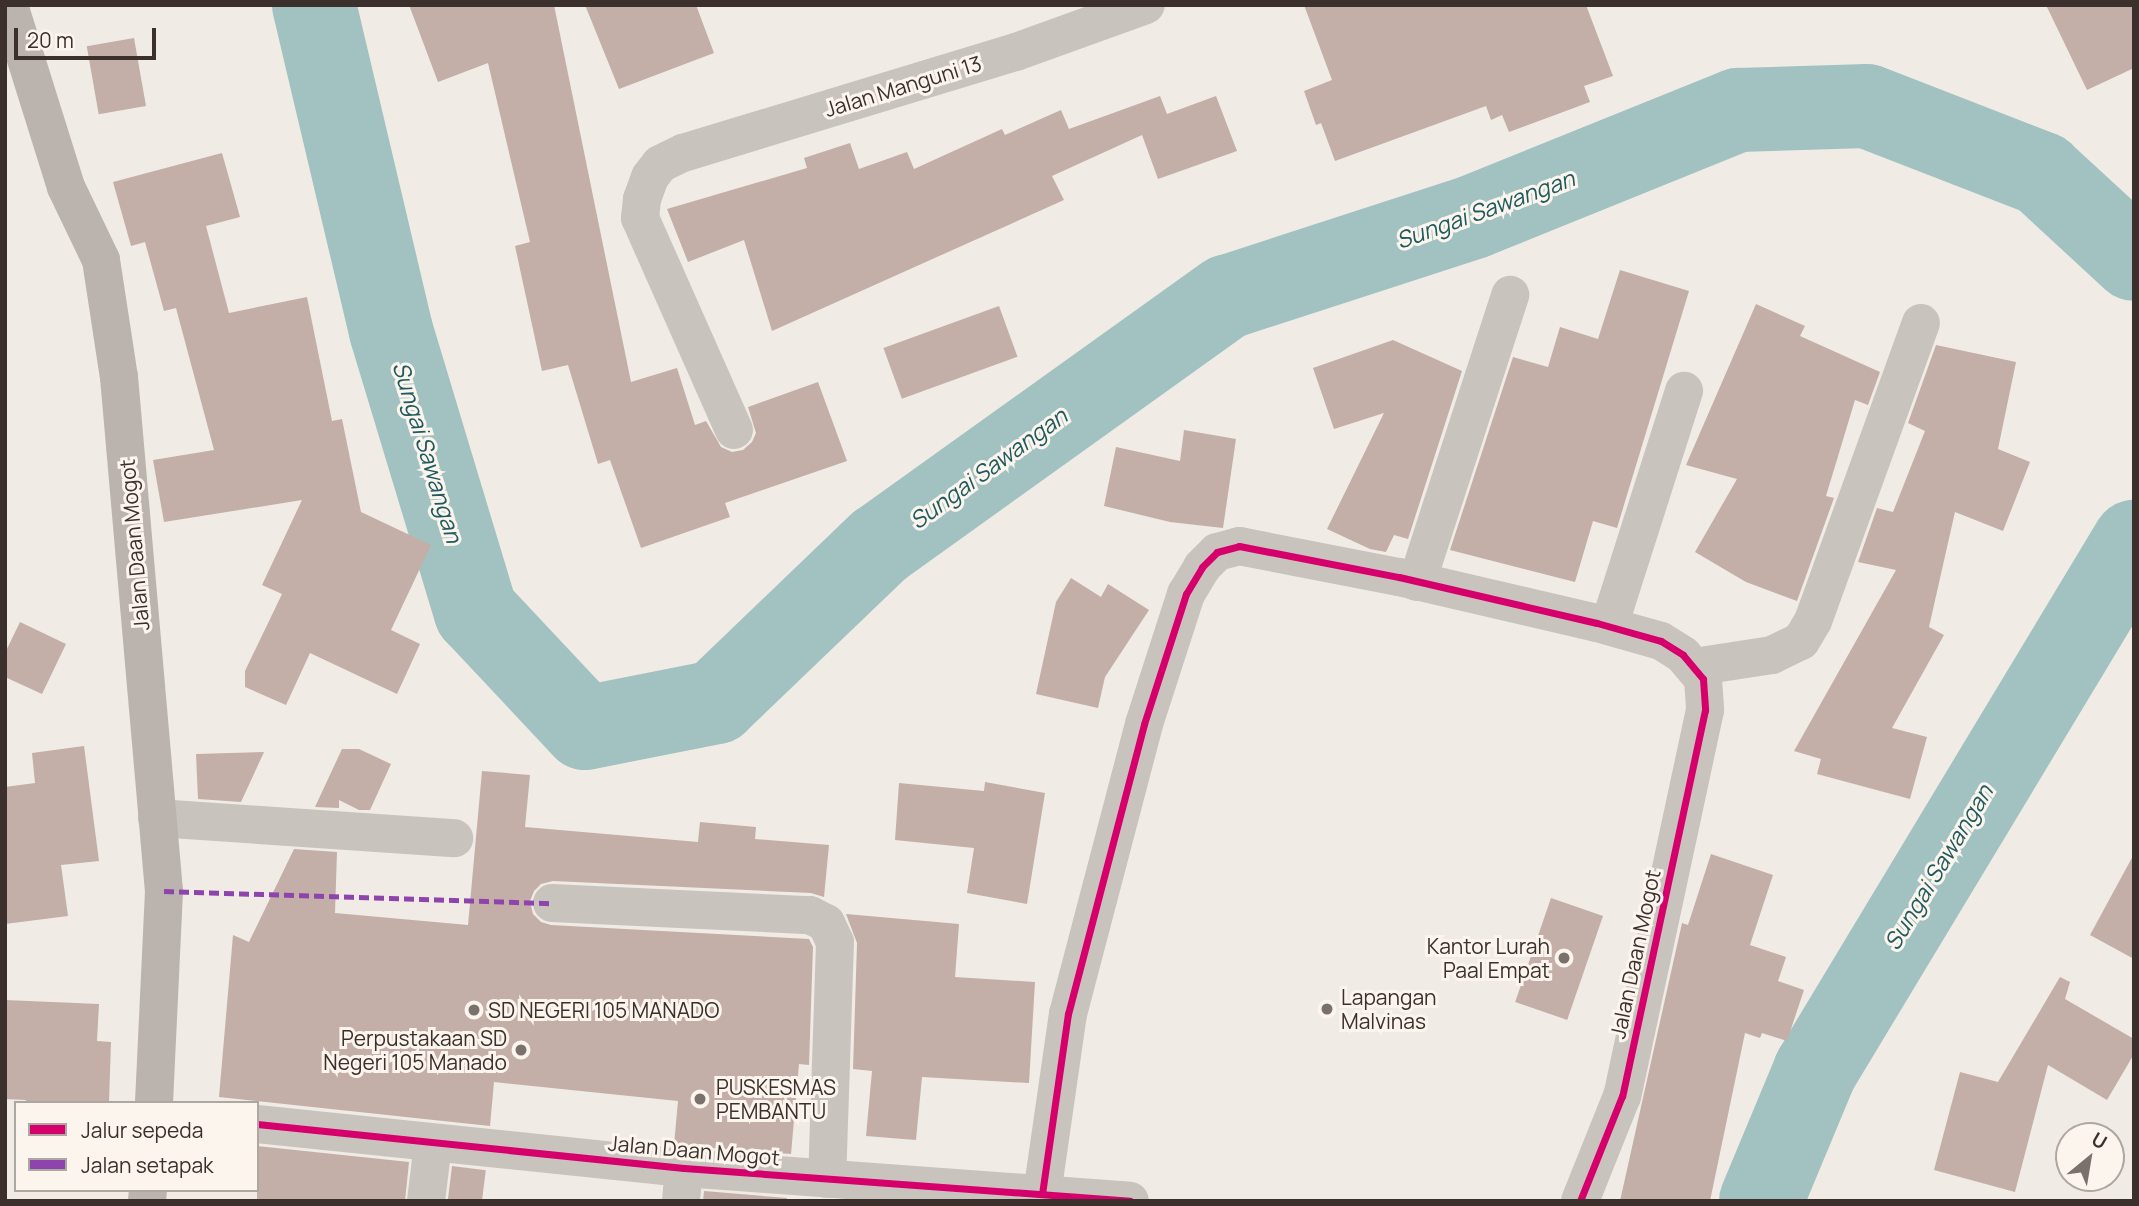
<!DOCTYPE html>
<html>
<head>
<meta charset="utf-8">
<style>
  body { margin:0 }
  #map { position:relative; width:2139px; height:1206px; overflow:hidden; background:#f0ebe5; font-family:Manrope,sans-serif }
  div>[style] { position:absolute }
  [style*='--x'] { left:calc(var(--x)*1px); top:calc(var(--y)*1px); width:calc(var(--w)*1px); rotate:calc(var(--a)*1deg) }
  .river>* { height:84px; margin:-42px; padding:0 42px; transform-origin:42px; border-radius:42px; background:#a1c2c1 }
  .building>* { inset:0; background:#c3afa7; transform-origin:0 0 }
  .minor>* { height:38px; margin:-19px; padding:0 19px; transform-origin:19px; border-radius:19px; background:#c9c3be }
  .secondary>* { height:38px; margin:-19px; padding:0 19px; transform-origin:19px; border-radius:19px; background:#bab3ae }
  .quiet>* { height:5px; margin-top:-2.5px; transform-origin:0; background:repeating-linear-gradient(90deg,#8e44ad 0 10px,transparent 0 15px) }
  .cycleway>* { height:7px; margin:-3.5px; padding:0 3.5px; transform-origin:3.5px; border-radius:3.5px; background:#d6006c }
  .dots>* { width:19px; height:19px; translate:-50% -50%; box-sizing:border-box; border:4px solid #fbf5ee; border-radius:50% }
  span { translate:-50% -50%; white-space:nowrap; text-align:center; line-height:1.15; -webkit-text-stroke:6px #fbf5ee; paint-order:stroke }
  .street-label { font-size:21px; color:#3b302b }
  .poi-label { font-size:21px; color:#3b302b }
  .right { translate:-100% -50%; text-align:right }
  .left { translate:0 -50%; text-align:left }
  .water-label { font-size:23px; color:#1f5a5e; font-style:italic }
  .frame { position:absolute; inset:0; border:7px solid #3b302b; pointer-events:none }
  .legend { position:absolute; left:14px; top:1101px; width:245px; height:91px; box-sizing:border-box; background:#fbf5ee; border:2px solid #aea6a0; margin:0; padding:9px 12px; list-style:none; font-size:21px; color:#3b302b }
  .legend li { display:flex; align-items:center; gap:14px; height:35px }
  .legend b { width:35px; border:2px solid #aea6a0 }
  .north { position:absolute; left:2055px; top:1122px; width:70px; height:70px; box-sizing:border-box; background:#fbf5ee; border:2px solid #aea6a0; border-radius:50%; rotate:30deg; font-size:19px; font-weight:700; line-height:28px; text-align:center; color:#3b302b }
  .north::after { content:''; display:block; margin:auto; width:24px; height:32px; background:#7a716c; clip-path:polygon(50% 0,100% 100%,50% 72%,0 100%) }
  .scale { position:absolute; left:14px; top:28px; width:142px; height:32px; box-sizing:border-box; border:4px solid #3b302b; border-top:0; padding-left:9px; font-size:21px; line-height:24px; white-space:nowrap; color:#3b302b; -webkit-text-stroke:5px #fbf5ee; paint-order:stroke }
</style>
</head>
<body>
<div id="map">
  <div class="river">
    <i style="--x:314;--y:5;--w:335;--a:76.7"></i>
    <i style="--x:391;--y:331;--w:294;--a:73.2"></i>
    <i style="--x:476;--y:612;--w:159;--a:46.8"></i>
    <i style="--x:585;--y:728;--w:134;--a:-11.2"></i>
    <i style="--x:716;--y:702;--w:227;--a:-43.8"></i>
    <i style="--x:880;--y:545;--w:427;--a:-35.6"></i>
    <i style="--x:1227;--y:297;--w:259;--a:-18"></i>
    <i style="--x:1473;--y:217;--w:286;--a:-22"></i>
    <i style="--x:1738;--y:110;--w:129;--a:-1.8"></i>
    <i style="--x:1867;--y:106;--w:188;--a:21.2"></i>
    <i style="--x:2042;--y:174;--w:125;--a:42.7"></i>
    <i style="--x:1761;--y:1201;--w:141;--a:-67.4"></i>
    <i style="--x:1815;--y:1071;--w:618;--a:-58.91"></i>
  </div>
  <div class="building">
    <i style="clip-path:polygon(409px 5px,554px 5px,631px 382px,677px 368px,695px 425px,706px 421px,721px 447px,732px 452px,743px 450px,752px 442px,756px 433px,748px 407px,818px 382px,847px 461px,725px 503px,730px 517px,641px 548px,610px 460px,598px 464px,568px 365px,542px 371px,515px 246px,530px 242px,488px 63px,438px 82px)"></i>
    <i style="clip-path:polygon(585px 5px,696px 5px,714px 53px,619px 89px)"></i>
    <i style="clip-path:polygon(1304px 5px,1586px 5px,1613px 76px,1584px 86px,1590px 102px,1509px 132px,1502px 115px,1491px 120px,1486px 106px,1335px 161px,1321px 123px,1316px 125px,1304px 91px,1332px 80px)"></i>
    <i style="clip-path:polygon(2046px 5px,2134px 5px,2134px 68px,2087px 90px)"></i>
    <i style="left:134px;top:38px;width:69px;height:48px;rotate:80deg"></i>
    <i style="clip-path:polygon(1160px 96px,1167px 114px,1216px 96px,1237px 151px,1158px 179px,1142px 135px,1052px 176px,1064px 200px,772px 331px,744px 240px,688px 262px,667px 209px,807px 168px,804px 158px,850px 143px,859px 169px,907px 152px,914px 169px,1002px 129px,1005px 135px,1061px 110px,1069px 129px)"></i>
    <i style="clip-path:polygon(222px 153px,240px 217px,206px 226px,229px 313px,307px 297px,332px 421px,342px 419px,361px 512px,431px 545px,391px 630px,420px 644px,397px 694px,310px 653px,286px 705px,245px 687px,245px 671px,282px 594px,262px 585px,302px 500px,164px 522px,153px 460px,214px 450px,176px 308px,164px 311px,145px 242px,131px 246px,113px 182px)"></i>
    <i style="clip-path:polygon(1620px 270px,1689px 291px,1617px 528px,1593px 521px,1575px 582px,1450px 550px,1513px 357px,1548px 367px,1560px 327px,1598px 339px)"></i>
    <i style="clip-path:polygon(1756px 304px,1805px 326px,1800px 336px,1880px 372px,1868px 405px,1855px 400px,1826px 496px,1834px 498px,1797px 601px,1746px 582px,1695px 552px,1737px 479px,1686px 465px)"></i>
    <i style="left:999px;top:306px;width:54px;height:123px;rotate:70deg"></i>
    <i style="clip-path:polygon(1393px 340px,1462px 371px,1408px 539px,1394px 535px,1386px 552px,1370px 549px,1327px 529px,1384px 413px,1334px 429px,1313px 368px)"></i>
    <i style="clip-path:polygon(1936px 345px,2016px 362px,1998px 449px,2030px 462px,2003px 531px,1955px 512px,1929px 627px,1944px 635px,1892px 728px,1927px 737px,1910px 799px,1817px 774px,1821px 759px,1794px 751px,1896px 570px,1858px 562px,1877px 508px,1893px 512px,1925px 431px,1908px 423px)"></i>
    <i style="clip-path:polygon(1184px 430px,1236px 439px,1223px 528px,1170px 522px,1104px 506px,1116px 447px,1180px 461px)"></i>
    <i style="clip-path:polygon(1071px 578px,1101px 597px,1108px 584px,1149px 610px,1105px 677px,1098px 708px,1036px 694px,1056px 602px)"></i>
    <i style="clip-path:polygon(20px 622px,66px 644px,42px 694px,5px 677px,5px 653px)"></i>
    <i style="clip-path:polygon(84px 746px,99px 861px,61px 865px,68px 916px,5px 924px,5px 787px,35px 783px,32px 753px)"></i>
    <i style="clip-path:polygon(342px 749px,359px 749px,391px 764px,370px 810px,359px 810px,339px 800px,339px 808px,315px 807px)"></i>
    <i style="clip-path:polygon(264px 752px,241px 802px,198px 799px,196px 754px)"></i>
    <i style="clip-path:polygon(482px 771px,530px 775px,525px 827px,698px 842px,700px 822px,756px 827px,755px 839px,829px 845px,824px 897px,811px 893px,553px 881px,541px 884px,534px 891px,530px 901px,533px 914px,541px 922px,551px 925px,809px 939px,813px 947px,809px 1065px,799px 1064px,791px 1154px,674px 1145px,678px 1101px,494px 1082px,490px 1126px,219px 1097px,233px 935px,249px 942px,294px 849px,337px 852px,335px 913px,468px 925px)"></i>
    <i style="clip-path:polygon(985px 782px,1045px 793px,1027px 904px,967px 893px,974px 848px,895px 840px,899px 783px,984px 791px)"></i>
    <i style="clip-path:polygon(1711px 854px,1773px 875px,1750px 945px,1786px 957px,1778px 981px,1804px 990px,1787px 1041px,1762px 1033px,1760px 1038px,1745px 1033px,1710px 1201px,1620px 1201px,1682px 923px,1688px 925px)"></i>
    <i style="clip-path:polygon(2134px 854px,2134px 959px,2090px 935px)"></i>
    <i style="left:1551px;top:898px;width:55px;height:110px;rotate:19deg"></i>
    <i style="clip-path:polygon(846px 914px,959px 924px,955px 977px,1035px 982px,1029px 1083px,922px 1077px,916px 1140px,866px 1136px,872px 1071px,853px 1069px,857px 943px)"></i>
    <i style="clip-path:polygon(2060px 977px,2070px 982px,2065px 999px,2134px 1039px,2134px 1054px,2107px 1100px,2048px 1065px,2015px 1192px,1934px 1170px,1960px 1072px,1998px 1082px)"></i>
    <i style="clip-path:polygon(5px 1000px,99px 1004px,97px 1041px,111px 1042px,109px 1103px,25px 1103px,26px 1100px,5px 1099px)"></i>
    <i style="clip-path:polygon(257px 1146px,409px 1162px,405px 1201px,257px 1201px)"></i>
    <i style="left:452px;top:1166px;width:34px;height:35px;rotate:7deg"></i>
    <i style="clip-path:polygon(704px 1191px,787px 1198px,786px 1201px,703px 1201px)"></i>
  </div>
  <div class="minor">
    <i style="--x:734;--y:430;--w:232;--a:-113.9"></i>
    <i style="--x:640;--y:218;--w:19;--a:-84"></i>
    <i style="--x:642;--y:199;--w:23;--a:-70"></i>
    <i style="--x:650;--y:177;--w:16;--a:-52"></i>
    <i style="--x:660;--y:164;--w:25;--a:-26"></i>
    <i style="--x:683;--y:153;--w:348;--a:-16.9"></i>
    <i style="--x:1016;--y:52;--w:138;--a:-19.9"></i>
    <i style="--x:1417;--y:582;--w:302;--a:-72"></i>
    <i style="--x:1609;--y:626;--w:247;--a:-72.3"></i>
    <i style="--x:1694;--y:667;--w:79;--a:-8.7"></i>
    <i style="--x:1772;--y:655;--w:32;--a:-26"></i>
    <i style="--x:1801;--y:641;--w:23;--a:-59"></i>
    <i style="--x:1813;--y:621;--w:317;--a:-70.1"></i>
    <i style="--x:157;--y:818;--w:298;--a:3.9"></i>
    <i style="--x:552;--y:903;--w:258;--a:2.7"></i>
    <i style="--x:810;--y:915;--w:18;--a:27"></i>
    <i style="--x:826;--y:923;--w:21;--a:65"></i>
    <i style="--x:835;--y:942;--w:237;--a:91.9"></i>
    <i style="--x:257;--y:1124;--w:429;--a:5.9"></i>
    <i style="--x:684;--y:1168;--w:447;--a:4.2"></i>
    <i style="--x:1042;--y:1194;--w:182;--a:-81.8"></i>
    <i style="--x:1068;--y:1014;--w:300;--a:-75.3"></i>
    <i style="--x:1144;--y:724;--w:137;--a:-72.1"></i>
    <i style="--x:1186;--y:594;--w:31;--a:-59"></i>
    <i style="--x:1202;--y:567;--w:21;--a:-45"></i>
    <i style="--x:1217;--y:552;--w:23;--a:-15"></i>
    <i style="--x:1239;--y:546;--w:163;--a:11"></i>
    <i style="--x:1399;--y:577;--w:203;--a:13.1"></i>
    <i style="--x:1597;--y:623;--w:66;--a:15.7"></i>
    <i style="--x:1661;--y:641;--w:26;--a:32"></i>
    <i style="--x:1683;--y:655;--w:31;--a:50"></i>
    <i style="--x:1703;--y:679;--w:31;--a:86"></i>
    <i style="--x:1705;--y:710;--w:395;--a:102.1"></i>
    <i style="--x:1622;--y:1096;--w:113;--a:111.8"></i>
    <i style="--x:426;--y:1201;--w:57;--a:-83"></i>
    <i style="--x:681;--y:1201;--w:33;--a:-85"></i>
  </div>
  <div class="secondary">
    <i style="--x:9;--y:5;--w:191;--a:72.6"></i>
    <i style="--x:66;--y:187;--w:81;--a:64.4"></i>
    <i style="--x:101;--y:260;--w:118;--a:81.3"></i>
    <i style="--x:119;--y:377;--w:516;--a:85"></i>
    <i style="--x:164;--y:891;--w:212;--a:92.7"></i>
    <i style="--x:147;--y:1201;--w:11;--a:-85"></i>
  </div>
  <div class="quiet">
    <i style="--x:164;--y:891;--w:388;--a:1.8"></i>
  </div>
  <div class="cycleway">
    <i style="--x:257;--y:1124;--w:429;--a:5.9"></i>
    <i style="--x:684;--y:1168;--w:447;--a:4.2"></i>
    <i style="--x:1042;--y:1194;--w:182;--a:-81.8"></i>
    <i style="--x:1068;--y:1014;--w:300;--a:-75.3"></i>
    <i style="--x:1144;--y:724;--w:137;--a:-72.1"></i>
    <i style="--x:1186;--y:594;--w:31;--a:-59"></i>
    <i style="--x:1202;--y:567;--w:21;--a:-45"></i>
    <i style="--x:1217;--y:552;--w:23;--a:-15"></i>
    <i style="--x:1239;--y:546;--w:163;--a:11"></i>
    <i style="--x:1399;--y:577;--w:203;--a:13.1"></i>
    <i style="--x:1597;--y:623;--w:66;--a:15.7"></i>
    <i style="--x:1661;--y:641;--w:26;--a:32"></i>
    <i style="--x:1683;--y:655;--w:31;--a:50"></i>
    <i style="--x:1703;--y:679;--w:31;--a:86"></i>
    <i style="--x:1705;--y:710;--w:395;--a:102.1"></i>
    <i style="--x:1622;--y:1096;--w:113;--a:111.8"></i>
  </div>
  <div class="dots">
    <i style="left:1564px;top:958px;background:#7a716c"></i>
    <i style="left:1327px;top:1009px;background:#7a716c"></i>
    <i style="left:474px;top:1010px;background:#7a716c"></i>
    <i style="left:521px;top:1050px;background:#7a716c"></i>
    <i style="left:700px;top:1099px;background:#7a716c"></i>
  </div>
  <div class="street-label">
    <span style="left:903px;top:86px;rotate:-17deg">Jalan Manguni 13</span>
    <span style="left:134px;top:545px;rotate:-95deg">Jalan Daan Mogot</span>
    <span style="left:1635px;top:954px;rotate:-78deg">Jalan Daan Mogot</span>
    <span style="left:694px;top:1150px;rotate:5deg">Jalan Daan Mogot</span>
  </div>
  <div class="poi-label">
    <span class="right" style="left:1550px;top:958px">Kantor Lurah<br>Paal Empat</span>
    <span class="left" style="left:1341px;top:1009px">Lapangan<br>Malvinas</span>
    <span class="left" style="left:488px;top:1010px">SD NEGERI 105 MANADO</span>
    <span class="right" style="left:507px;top:1050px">Perpustakaan SD<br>Negeri 105 Manado</span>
    <span class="left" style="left:716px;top:1099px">PUSKESMAS<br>PEMBANTU</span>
  </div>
  <div class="water-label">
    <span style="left:1485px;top:209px;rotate:-20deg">Sungai Sawangan</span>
    <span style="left:428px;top:452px;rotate:73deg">Sungai Sawangan</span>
    <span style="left:988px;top:468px;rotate:-36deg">Sungai Sawangan</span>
    <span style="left:1938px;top:867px;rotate:-59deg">Sungai Sawangan</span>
  </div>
  <div class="frame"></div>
  <ul class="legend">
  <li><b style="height:9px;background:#d6006c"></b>Jalur sepeda</li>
  <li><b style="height:9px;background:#8e44ad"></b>Jalan setapak</li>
  </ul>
  <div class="north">U</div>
  <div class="scale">20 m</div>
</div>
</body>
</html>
